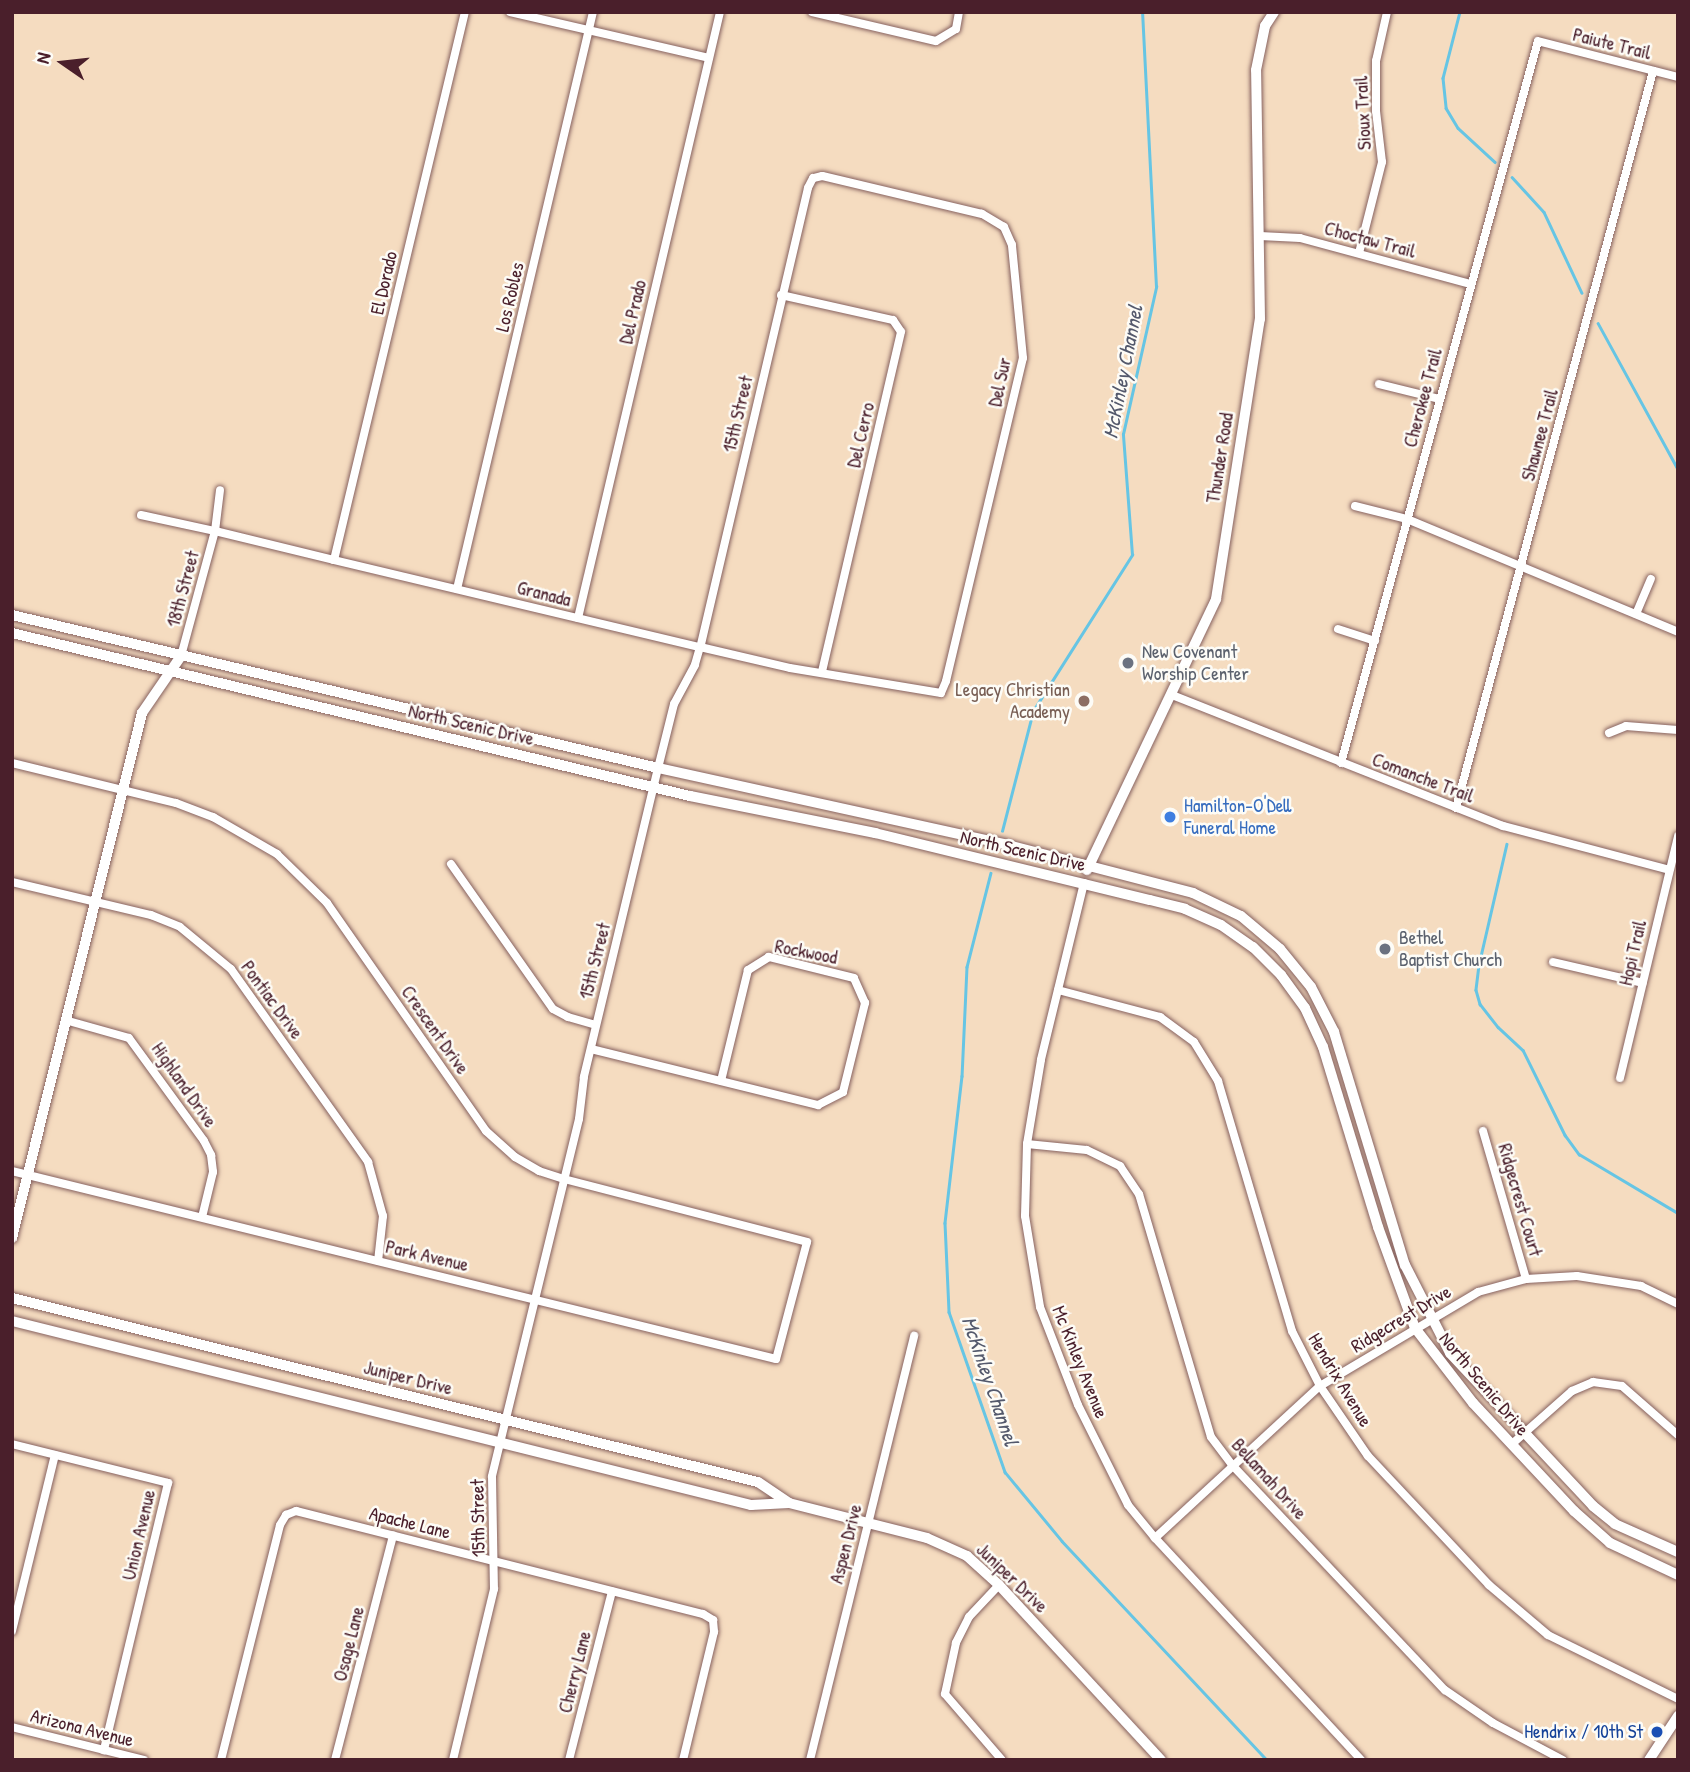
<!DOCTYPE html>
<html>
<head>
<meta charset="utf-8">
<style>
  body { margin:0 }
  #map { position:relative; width:1690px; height:1772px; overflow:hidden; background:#f5dcc0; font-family:"Patrick Hand",sans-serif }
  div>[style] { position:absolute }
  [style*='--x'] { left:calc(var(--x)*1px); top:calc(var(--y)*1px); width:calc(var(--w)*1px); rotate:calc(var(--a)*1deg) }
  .stream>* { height:2.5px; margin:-1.25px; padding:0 1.25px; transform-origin:1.25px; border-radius:1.25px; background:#66c5e4 }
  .roads { filter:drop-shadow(0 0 2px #86615f) drop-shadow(0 0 2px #86615f) }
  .street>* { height:8px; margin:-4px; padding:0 4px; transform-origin:4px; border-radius:4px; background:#fff }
  .secondary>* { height:10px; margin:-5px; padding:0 5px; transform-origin:5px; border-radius:5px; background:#fff }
  .dots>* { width:19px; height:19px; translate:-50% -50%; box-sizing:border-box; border:4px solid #fdfcf7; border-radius:50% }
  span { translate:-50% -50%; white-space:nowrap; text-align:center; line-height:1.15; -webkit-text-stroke:5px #fdfcf7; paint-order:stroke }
  .street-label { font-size:19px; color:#4a1f2b }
  .worship-label { font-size:19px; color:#5b616d }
  .left { translate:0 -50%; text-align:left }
  .education-label { font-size:19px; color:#785e54 }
  .right { translate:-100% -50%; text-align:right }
  .shop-label { font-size:19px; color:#366cbe }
  .transit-label { font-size:19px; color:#164399 }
  .water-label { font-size:21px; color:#54596c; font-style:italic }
  .frame { position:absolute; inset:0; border:14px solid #4a1f2b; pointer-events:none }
  .north { position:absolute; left:28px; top:28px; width:70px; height:70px; -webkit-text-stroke:5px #fdfcf7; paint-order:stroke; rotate:284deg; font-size:19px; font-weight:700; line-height:28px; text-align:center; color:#4a1f2b }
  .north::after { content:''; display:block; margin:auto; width:24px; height:32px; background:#4a1f2b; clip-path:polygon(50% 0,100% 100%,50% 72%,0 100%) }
</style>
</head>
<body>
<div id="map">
  <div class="stream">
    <i style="--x:1460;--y:12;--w:68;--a:104.4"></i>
    <i style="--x:1443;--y:78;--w:30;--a:84"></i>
    <i style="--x:1446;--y:108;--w:23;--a:59"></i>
    <i style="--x:1458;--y:128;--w:50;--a:42.6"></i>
    <i style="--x:1512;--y:177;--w:47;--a:47.6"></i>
    <i style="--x:1544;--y:212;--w:89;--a:64.9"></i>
    <i style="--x:1598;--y:323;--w:166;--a:61.3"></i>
    <i style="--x:1002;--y:831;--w:124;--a:-75.5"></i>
    <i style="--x:1033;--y:711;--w:185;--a:-57.6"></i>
    <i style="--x:1132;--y:555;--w:121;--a:-94.3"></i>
    <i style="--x:1123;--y:434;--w:151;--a:-77.3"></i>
    <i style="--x:1156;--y:287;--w:275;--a:-92.9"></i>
    <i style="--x:1507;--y:844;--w:124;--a:103"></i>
    <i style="--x:1479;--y:965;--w:25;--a:97"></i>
    <i style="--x:1476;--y:990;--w:15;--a:74"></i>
    <i style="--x:1480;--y:1004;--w:29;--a:52"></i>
    <i style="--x:1498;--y:1027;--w:34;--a:43"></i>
    <i style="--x:1523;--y:1050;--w:95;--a:63.7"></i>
    <i style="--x:1565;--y:1135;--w:24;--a:54"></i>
    <i style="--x:1579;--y:1154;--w:115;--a:30.8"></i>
    <i style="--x:991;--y:873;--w:97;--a:104.3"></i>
    <i style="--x:967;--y:967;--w:109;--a:92.6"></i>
    <i style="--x:962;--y:1076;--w:148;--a:96.6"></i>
    <i style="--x:945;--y:1223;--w:89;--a:87.4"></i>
    <i style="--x:949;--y:1312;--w:170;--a:70.7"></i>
    <i style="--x:1005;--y:1472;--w:89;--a:50.4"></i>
    <i style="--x:1062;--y:1541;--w:300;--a:46.9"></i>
  </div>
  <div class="roads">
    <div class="street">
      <i style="--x:510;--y:12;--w:204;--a:13"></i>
      <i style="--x:812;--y:12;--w:127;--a:13.2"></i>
      <i style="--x:936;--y:41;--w:23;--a:-31"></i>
      <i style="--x:956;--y:29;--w:17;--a:-80"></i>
      <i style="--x:1260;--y:236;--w:40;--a:2.9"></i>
      <i style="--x:1300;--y:238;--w:176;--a:15.1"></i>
      <i style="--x:1359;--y:253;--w:94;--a:-75.8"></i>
      <i style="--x:1382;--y:162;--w:51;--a:-96.7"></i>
      <i style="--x:1376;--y:111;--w:50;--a:-90"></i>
      <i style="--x:1376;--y:61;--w:50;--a:-77.3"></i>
      <i style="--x:781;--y:295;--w:115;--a:12.6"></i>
      <i style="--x:893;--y:320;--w:14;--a:56"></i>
      <i style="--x:901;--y:332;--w:348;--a:103.1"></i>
      <i style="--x:1379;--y:384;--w:62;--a:14"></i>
      <i style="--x:1355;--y:506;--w:54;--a:14"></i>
      <i style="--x:1407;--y:519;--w:294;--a:22.6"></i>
      <i style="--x:141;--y:515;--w:76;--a:12.2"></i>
      <i style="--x:215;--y:531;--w:122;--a:13.7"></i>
      <i style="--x:334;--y:560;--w:376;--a:13.4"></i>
      <i style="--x:700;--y:647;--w:92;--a:13.1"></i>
      <i style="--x:790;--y:668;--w:153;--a:9.4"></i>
      <i style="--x:941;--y:693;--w:13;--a:-67"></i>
      <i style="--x:946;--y:681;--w:332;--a:-76.6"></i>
      <i style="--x:1023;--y:358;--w:114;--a:-95.6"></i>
      <i style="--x:1012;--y:245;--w:20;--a:-114"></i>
      <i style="--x:1004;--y:227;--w:26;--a:-149"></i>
      <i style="--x:982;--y:214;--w:164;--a:-166.6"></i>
      <i style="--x:822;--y:176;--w:9;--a:167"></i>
      <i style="--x:813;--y:178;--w:11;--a:117"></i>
      <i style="--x:808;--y:188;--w:472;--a:103.2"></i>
      <i style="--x:700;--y:647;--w:19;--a:106"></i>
      <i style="--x:695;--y:665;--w:44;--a:118.3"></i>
      <i style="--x:674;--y:704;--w:66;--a:104"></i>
      <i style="--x:658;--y:768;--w:318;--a:103.5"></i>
      <i style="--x:584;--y:1077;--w:42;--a:96.8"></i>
      <i style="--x:579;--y:1119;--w:368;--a:103.7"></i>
      <i style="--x:492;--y:1477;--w:112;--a:89"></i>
      <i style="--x:494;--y:1589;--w:176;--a:103.5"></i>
      <i style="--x:334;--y:560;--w:563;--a:-76.56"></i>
      <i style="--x:457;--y:589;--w:593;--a:-76.74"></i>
      <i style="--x:1636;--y:614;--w:38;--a:-67"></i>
      <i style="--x:578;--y:618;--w:622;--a:-76.81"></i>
      <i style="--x:1338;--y:629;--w:39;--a:18"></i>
      <i style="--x:181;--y:656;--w:130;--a:-74.8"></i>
      <i style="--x:215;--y:531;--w:41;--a:-83"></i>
      <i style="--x:1172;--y:695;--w:356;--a:21.6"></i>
      <i style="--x:1503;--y:826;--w:172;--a:14.8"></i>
      <i style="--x:1609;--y:733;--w:18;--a:-22"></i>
      <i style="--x:1626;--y:726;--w:52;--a:4.4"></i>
      <i style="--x:12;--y:763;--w:169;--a:13.7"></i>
      <i style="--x:176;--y:803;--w:40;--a:21"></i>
      <i style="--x:213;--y:817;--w:74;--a:30"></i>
      <i style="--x:277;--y:854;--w:70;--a:44.4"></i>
      <i style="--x:327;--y:903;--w:278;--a:55.1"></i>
      <i style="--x:486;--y:1131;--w:39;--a:42"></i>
      <i style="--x:515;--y:1157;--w:28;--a:30"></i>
      <i style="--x:539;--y:1171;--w:26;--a:18"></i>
      <i style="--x:564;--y:1179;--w:251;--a:14.5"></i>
      <i style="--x:807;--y:1242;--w:121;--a:104.8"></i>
      <i style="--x:776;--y:1359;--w:787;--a:-166.18"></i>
      <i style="--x:1341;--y:763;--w:748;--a:-74.74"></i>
      <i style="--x:1538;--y:41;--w:145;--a:14.4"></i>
      <i style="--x:1456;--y:808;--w:763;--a:-75.03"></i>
      <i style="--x:451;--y:864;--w:177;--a:54.9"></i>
      <i style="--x:553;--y:1009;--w:17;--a:28"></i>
      <i style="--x:568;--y:1017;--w:29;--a:16"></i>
      <i style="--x:12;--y:882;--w:143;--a:13.4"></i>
      <i style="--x:151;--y:915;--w:31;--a:22"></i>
      <i style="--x:180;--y:927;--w:66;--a:39.5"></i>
      <i style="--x:231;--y:969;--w:237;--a:54.6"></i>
      <i style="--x:368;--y:1162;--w:56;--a:74.5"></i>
      <i style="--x:383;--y:1216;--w:45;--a:96.3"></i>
      <i style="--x:1084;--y:883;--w:182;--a:103.7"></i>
      <i style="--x:1041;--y:1060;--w:85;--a:99.5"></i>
      <i style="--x:1027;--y:1144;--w:72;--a:91.6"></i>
      <i style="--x:1025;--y:1216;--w:92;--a:80.6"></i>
      <i style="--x:1040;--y:1307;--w:105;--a:68.8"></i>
      <i style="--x:1078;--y:1405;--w:112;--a:63.4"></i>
      <i style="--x:1128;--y:1505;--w:43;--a:50.7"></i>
      <i style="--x:1155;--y:1538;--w:303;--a:47.1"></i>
      <i style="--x:1553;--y:962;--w:92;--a:13.1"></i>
      <i style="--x:1058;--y:990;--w:106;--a:14.8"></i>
      <i style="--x:1160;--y:1017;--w:42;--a:36.3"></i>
      <i style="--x:1194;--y:1042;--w:46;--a:58.4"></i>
      <i style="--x:1218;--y:1081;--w:261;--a:73.5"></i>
      <i style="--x:1292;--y:1331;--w:62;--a:63"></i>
      <i style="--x:1320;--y:1386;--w:85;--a:55.6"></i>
      <i style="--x:1368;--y:1456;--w:177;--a:46.8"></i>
      <i style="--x:1489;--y:1585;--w:77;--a:40.3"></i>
      <i style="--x:1548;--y:1635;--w:145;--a:26.2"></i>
      <i style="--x:65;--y:1020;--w:66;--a:15.7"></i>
      <i style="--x:129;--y:1038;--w:127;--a:53.9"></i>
      <i style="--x:204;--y:1141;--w:16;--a:63"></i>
      <i style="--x:211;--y:1155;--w:17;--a:83"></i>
      <i style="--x:213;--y:1172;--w:46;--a:103.7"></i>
      <i style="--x:591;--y:1049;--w:234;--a:13.9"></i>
      <i style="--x:818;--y:1105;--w:28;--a:-27"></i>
      <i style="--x:843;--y:1092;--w:92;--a:-76.1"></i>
      <i style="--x:865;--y:1003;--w:27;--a:-114"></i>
      <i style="--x:854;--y:978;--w:88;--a:-166.1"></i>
      <i style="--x:769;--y:957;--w:25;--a:148"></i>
      <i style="--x:748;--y:970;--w:114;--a:103.7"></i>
      <i style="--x:1620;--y:1078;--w:249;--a:-76.5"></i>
      <i style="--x:1483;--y:1131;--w:154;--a:73.8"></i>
      <i style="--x:1027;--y:1144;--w:60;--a:5.7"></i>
      <i style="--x:1087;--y:1150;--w:37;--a:26"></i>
      <i style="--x:1120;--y:1166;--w:34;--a:56"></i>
      <i style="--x:1139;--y:1194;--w:253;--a:73.5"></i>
      <i style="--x:1211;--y:1437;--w:35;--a:53"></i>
      <i style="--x:1232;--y:1465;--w:310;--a:46.6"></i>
      <i style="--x:1445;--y:1690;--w:58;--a:34.5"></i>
      <i style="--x:1493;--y:1723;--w:79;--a:27.9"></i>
      <i style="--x:12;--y:1444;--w:161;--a:14"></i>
      <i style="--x:168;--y:1483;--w:275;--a:103.5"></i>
      <i style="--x:1512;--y:1444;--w:80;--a:-41.5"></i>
      <i style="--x:1572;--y:1391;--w:23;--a:-23"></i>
      <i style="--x:1593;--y:1382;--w:29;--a:8"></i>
      <i style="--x:1622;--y:1386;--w:74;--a:41.2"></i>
      <i style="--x:1155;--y:1538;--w:224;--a:-42.7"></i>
      <i style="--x:1320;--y:1386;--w:184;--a:-30.7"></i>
      <i style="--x:1478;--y:1292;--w:50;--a:-15.2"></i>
      <i style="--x:1526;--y:1279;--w:51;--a:-3.4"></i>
      <i style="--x:1577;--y:1276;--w:65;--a:8.9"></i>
      <i style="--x:1641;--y:1286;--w:41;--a:25.9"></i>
      <i style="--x:999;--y:1585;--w:44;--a:133.2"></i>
      <i style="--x:969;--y:1617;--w:29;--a:117"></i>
      <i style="--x:956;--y:1643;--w:52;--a:102.2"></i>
      <i style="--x:945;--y:1694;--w:87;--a:49.2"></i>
      <i style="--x:12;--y:1631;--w:181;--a:-76.3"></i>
      <i style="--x:12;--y:1727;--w:136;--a:14"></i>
      <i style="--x:221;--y:1760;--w:242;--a:-75.9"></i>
      <i style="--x:280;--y:1525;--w:12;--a:-59"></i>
      <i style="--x:286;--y:1515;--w:11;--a:-22"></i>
      <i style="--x:296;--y:1511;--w:420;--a:14.2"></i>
      <i style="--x:703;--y:1614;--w:12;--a:31"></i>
      <i style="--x:713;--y:1620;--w:12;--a:85"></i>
      <i style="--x:714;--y:1632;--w:132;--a:103.6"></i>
      <i style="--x:335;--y:1760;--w:232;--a:-75.5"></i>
      <i style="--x:569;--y:1760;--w:174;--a:-75.7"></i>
      <i style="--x:810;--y:1760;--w:437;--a:-76.2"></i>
    </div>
    <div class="secondary">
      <i style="--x:12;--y:615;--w:664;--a:13.32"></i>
      <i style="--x:658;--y:768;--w:358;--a:12.4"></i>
      <i style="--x:1008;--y:845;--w:191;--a:14.5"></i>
      <i style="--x:1193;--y:893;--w:53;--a:25.6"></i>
      <i style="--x:1241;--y:916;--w:51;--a:40.2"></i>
      <i style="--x:1280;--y:949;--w:49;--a:50.8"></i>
      <i style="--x:1311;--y:987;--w:51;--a:62.9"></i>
      <i style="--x:1334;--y:1032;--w:244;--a:73.1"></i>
      <i style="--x:1405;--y:1265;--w:99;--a:62.9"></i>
      <i style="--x:1450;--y:1353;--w:209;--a:46.9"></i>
      <i style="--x:1593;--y:1506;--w:28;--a:39"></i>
      <i style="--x:1615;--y:1524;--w:69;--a:24"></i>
      <i style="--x:12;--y:633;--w:697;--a:13.52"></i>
      <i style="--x:690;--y:796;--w:189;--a:11.3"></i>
      <i style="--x:875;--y:833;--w:283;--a:13.7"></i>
      <i style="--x:1150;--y:900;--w:36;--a:14"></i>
      <i style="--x:1185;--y:909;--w:39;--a:24"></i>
      <i style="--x:1221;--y:925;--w:39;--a:35"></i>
      <i style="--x:1253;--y:947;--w:40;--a:45"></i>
      <i style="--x:1281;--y:975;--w:41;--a:54"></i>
      <i style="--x:1305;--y:1008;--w:43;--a:65.2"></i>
      <i style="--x:1323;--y:1047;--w:188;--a:73"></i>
      <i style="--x:1378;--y:1227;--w:108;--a:69.9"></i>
      <i style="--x:1415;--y:1328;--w:95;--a:52.3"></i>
      <i style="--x:1473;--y:1403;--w:148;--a:46.9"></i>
      <i style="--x:1574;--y:1511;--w:48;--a:41.6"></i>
      <i style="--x:1610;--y:1543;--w:75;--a:25.2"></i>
      <i style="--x:1087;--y:870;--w:300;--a:-64.5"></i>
      <i style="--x:1216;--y:599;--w:283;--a:-81.1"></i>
      <i style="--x:1260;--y:319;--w:249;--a:-90.9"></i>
      <i style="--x:1256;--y:70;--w:45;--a:-78.4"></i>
      <i style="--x:1265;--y:26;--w:17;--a:-57"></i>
      <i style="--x:12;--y:1238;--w:541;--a:-76.09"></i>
      <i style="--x:142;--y:713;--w:69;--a:-55.6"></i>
      <i style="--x:12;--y:1298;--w:768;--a:13.86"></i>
      <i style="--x:758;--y:1482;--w:37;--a:34"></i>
      <i style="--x:12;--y:1321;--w:762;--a:13.98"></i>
      <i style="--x:751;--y:1505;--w:38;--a:-3"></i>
      <i style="--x:789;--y:1503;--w:142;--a:14.2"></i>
      <i style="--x:927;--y:1538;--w:44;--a:24.2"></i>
      <i style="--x:967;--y:1556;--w:43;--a:42.2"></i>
      <i style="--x:999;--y:1585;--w:238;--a:47.2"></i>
      <i style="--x:1649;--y:1760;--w:53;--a:-56.6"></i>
    </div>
  </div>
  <div class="dots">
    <i style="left:1128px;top:663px;background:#6b7280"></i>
    <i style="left:1084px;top:701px;background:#8d6e63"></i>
    <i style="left:1170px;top:817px;background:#3f7fe0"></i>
    <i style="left:1385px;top:949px;background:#6b7280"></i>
    <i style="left:1657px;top:1732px;background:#1a4fb4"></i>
  </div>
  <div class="street-label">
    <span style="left:1612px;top:44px;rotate:14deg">Paiute Trail</span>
    <span style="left:1363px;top:113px;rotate:-93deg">Sioux Trail</span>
    <span style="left:1370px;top:240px;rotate:15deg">Choctaw Trail</span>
    <span style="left:384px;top:283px;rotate:-77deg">El Dorado</span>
    <span style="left:510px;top:297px;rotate:-77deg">Los Robles</span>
    <span style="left:633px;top:312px;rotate:-77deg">Del Prado</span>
    <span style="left:1000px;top:382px;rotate:-78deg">Del Sur</span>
    <span style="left:1423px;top:398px;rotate:-75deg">Cherokee Trail</span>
    <span style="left:738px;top:414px;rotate:-77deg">15th Street</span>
    <span style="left:861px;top:435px;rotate:-77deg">Del Cerro</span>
    <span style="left:1540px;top:435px;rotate:-75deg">Shawnee Trail</span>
    <span style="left:1220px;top:458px;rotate:-81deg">Thunder Road</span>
    <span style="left:183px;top:589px;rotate:-75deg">18th Street</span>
    <span style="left:544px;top:594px;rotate:14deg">Granada</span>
    <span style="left:471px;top:725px;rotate:13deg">North Scenic Drive</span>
    <span style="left:1423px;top:778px;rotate:21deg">Comanche Trail</span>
    <span style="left:1023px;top:851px;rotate:13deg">North Scenic Drive</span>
    <span style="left:806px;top:952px;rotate:11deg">Rockwood</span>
    <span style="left:1633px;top:953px;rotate:-77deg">Hopi Trail</span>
    <span style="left:595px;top:961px;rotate:-76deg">15th Street</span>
    <span style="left:272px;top:1000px;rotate:54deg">Pontiac Drive</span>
    <span style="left:435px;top:1030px;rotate:55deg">Crescent Drive</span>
    <span style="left:184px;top:1085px;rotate:55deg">Highland Drive</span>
    <span style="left:1520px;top:1200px;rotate:74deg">Ridgecrest Court</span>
    <span style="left:427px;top:1256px;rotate:13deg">Park Avenue</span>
    <span style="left:1401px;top:1319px;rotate:-31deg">Ridgecrest Drive</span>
    <span style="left:1080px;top:1362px;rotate:68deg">Mc Kinley Avenue</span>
    <span style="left:408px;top:1378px;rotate:14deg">Juniper Drive</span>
    <span style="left:1340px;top:1380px;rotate:59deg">Hendrix Avenue</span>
    <span style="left:1484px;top:1384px;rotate:50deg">North Scenic Drive</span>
    <span style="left:1269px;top:1479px;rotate:48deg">Bellamah Drive</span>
    <span style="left:478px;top:1518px;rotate:-91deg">15th Street</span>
    <span style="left:410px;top:1523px;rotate:14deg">Apache Lane</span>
    <span style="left:139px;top:1535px;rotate:-77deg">Union Avenue</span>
    <span style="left:846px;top:1544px;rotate:-76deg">Aspen Drive</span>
    <span style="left:1012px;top:1578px;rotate:44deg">Juniper Drive</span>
    <span style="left:349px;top:1644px;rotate:-76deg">Osage Lane</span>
    <span style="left:575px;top:1672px;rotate:-76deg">Cherry Lane</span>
    <span style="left:82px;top:1728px;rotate:14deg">Arizona Avenue</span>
  </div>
  <div class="worship-label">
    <span class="left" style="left:1142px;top:663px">New Covenant<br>Worship Center</span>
    <span class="left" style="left:1399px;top:949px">Bethel<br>Baptist Church</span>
  </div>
  <div class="education-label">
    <span class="right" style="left:1070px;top:701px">Legacy Christian<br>Academy</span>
  </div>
  <div class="shop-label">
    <span class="left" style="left:1184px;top:817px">Hamilton-O'Dell<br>Funeral Home</span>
  </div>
  <div class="transit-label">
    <span class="right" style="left:1643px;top:1732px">Hendrix / 10th St</span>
  </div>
  <div class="water-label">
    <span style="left:1123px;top:372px;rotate:-79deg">McKinley Channel</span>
    <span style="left:990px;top:1381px;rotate:71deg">McKinley Channel</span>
  </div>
  <div class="frame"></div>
  <div class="north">N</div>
</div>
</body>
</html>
